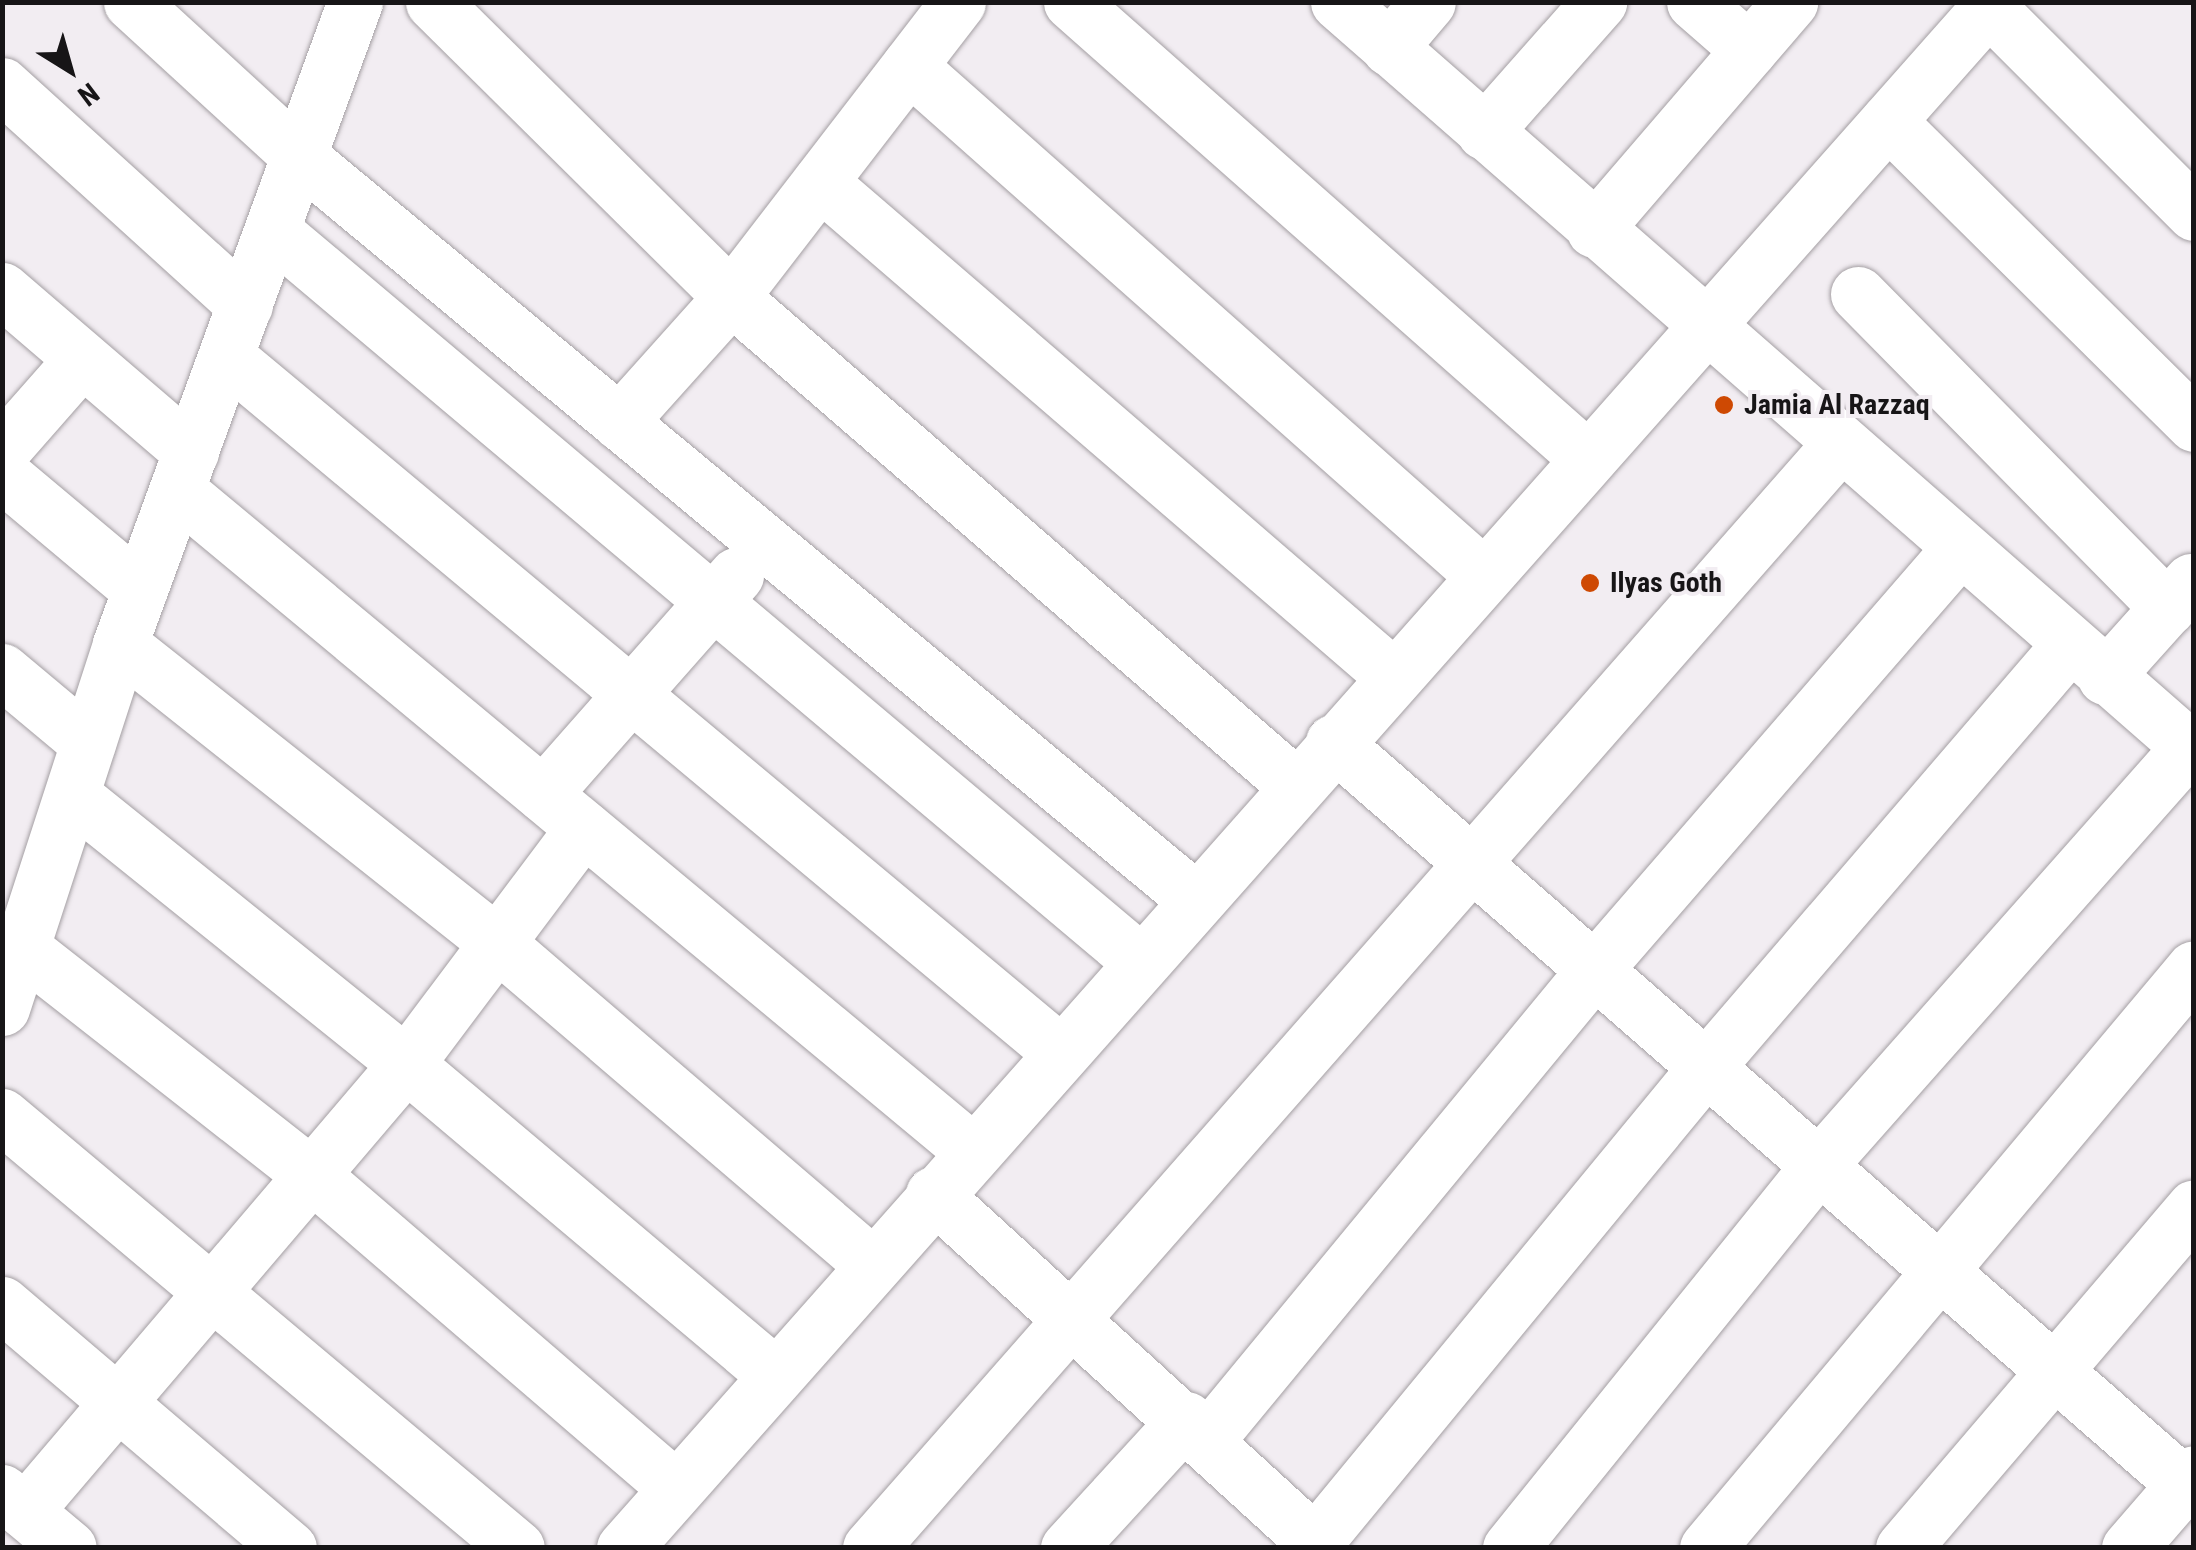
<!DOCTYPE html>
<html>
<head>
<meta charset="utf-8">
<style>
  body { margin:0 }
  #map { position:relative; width:2196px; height:1550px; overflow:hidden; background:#f2edf2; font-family:"Roboto Condensed",sans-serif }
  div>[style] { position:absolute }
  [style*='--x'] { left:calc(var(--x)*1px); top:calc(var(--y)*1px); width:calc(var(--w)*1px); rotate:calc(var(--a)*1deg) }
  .roads { filter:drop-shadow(0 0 2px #a49fa3) drop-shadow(0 0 2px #a49fa3) }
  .minor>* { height:55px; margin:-27.5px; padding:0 27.5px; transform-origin:27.5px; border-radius:27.5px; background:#fff }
  .dots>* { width:28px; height:28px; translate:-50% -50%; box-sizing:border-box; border:5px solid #f2edf2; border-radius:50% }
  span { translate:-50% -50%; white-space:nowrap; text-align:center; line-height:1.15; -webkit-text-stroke:8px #f2edf2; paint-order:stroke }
  .poi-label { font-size:28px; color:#171517; font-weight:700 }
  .left { translate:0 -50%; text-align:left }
  .frame { position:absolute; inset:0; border:5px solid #171517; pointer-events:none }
  .north { position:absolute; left:20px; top:20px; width:100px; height:100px; -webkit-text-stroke:8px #f2edf2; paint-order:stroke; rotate:143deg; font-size:28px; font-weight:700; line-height:40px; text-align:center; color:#171517 }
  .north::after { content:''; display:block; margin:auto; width:35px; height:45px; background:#171517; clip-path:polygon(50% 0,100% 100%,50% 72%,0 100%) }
</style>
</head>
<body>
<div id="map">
  <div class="roads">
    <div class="minor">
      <i style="--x:131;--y:2;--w:229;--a:42.5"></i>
      <i style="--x:300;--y:157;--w:1163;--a:39.66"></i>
      <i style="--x:433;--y:2;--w:419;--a:44.7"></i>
      <i style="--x:731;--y:297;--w:746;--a:40.87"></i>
      <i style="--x:1071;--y:2;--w:689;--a:41.47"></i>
      <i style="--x:1338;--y:2;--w:1137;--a:41.19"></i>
      <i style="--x:1694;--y:2;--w:73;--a:41.1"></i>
      <i style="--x:1989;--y:8;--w:290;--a:45"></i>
      <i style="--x:1389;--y:48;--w:60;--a:-49.7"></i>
      <i style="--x:909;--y:66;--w:767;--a:41.57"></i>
      <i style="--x:2;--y:85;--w:328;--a:42.2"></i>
      <i style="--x:1888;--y:121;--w:431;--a:44.7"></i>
      <i style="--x:1484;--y:132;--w:174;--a:-48.5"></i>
      <i style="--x:820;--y:182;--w:757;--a:40.77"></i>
      <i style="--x:1594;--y:230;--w:301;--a:-49.3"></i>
      <i style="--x:273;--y:231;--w:1133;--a:40.1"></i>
      <i style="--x:2;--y:290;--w:249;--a:40.6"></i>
      <i style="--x:1858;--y:294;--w:441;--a:45.4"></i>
      <i style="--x:227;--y:357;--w:1085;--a:39.84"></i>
      <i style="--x:619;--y:422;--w:168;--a:-48.1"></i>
      <i style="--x:731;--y:297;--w:372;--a:-52.4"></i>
      <i style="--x:2;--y:450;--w:121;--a:-48.7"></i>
      <i style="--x:2;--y:474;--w:180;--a:40"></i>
      <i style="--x:177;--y:490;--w:1032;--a:39.73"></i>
      <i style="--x:120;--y:644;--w:481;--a:38.4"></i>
      <i style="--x:497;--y:943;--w:493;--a:40.6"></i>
      <i style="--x:2;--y:671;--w:112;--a:39.9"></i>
      <i style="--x:2105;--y:677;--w:129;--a:-48.1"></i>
      <i style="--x:1333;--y:742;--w:1129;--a:41.09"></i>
      <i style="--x:543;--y:794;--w:292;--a:-48.6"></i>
      <i style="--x:72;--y:795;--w:429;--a:38.8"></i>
      <i style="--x:406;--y:1064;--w:483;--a:40.1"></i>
      <i style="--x:22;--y:948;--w:368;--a:38.1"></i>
      <i style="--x:312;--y:1175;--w:480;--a:40.7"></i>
      <i style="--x:2;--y:1008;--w:383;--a:-72"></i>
      <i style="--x:120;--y:644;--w:684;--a:-69.9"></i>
      <i style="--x:2;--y:1116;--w:672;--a:39.99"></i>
      <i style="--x:933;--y:1194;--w:525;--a:42.38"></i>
      <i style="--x:2;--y:1304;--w:377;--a:40.4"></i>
      <i style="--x:1208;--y:1438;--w:607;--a:-50.48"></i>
      <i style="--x:1594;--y:970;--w:557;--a:-49.08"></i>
      <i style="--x:2;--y:1492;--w:87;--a:39.9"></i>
      <i style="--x:25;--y:1511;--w:587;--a:-49.56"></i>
      <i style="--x:406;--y:1064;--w:295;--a:-53.1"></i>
      <i style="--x:1315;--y:1542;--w:615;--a:-50.54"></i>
      <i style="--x:1706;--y:1067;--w:557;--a:-49.3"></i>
      <i style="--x:624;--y:1548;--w:2065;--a:-48.47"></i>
      <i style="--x:870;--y:1548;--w:1468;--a:-48.7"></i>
      <i style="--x:1068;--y:1548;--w:175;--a:-47.5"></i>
      <i style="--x:1510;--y:1548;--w:491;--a:-51.1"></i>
      <i style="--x:1818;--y:1166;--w:560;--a:-48.48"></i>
      <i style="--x:1707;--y:1548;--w:757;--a:-49.98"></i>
      <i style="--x:1903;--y:1548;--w:448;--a:-49.5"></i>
      <i style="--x:2129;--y:1548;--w:99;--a:-49.1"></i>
    </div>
  </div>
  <div class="dots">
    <i style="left:1724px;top:405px;background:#ce4903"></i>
    <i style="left:1590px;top:583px;background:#ce4903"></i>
  </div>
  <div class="poi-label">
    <span class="left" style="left:1744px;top:405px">Jamia Al Razzaq</span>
    <span class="left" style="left:1610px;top:583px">Ilyas Goth</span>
  </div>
  <div class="frame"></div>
  <div class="north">N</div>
</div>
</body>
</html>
